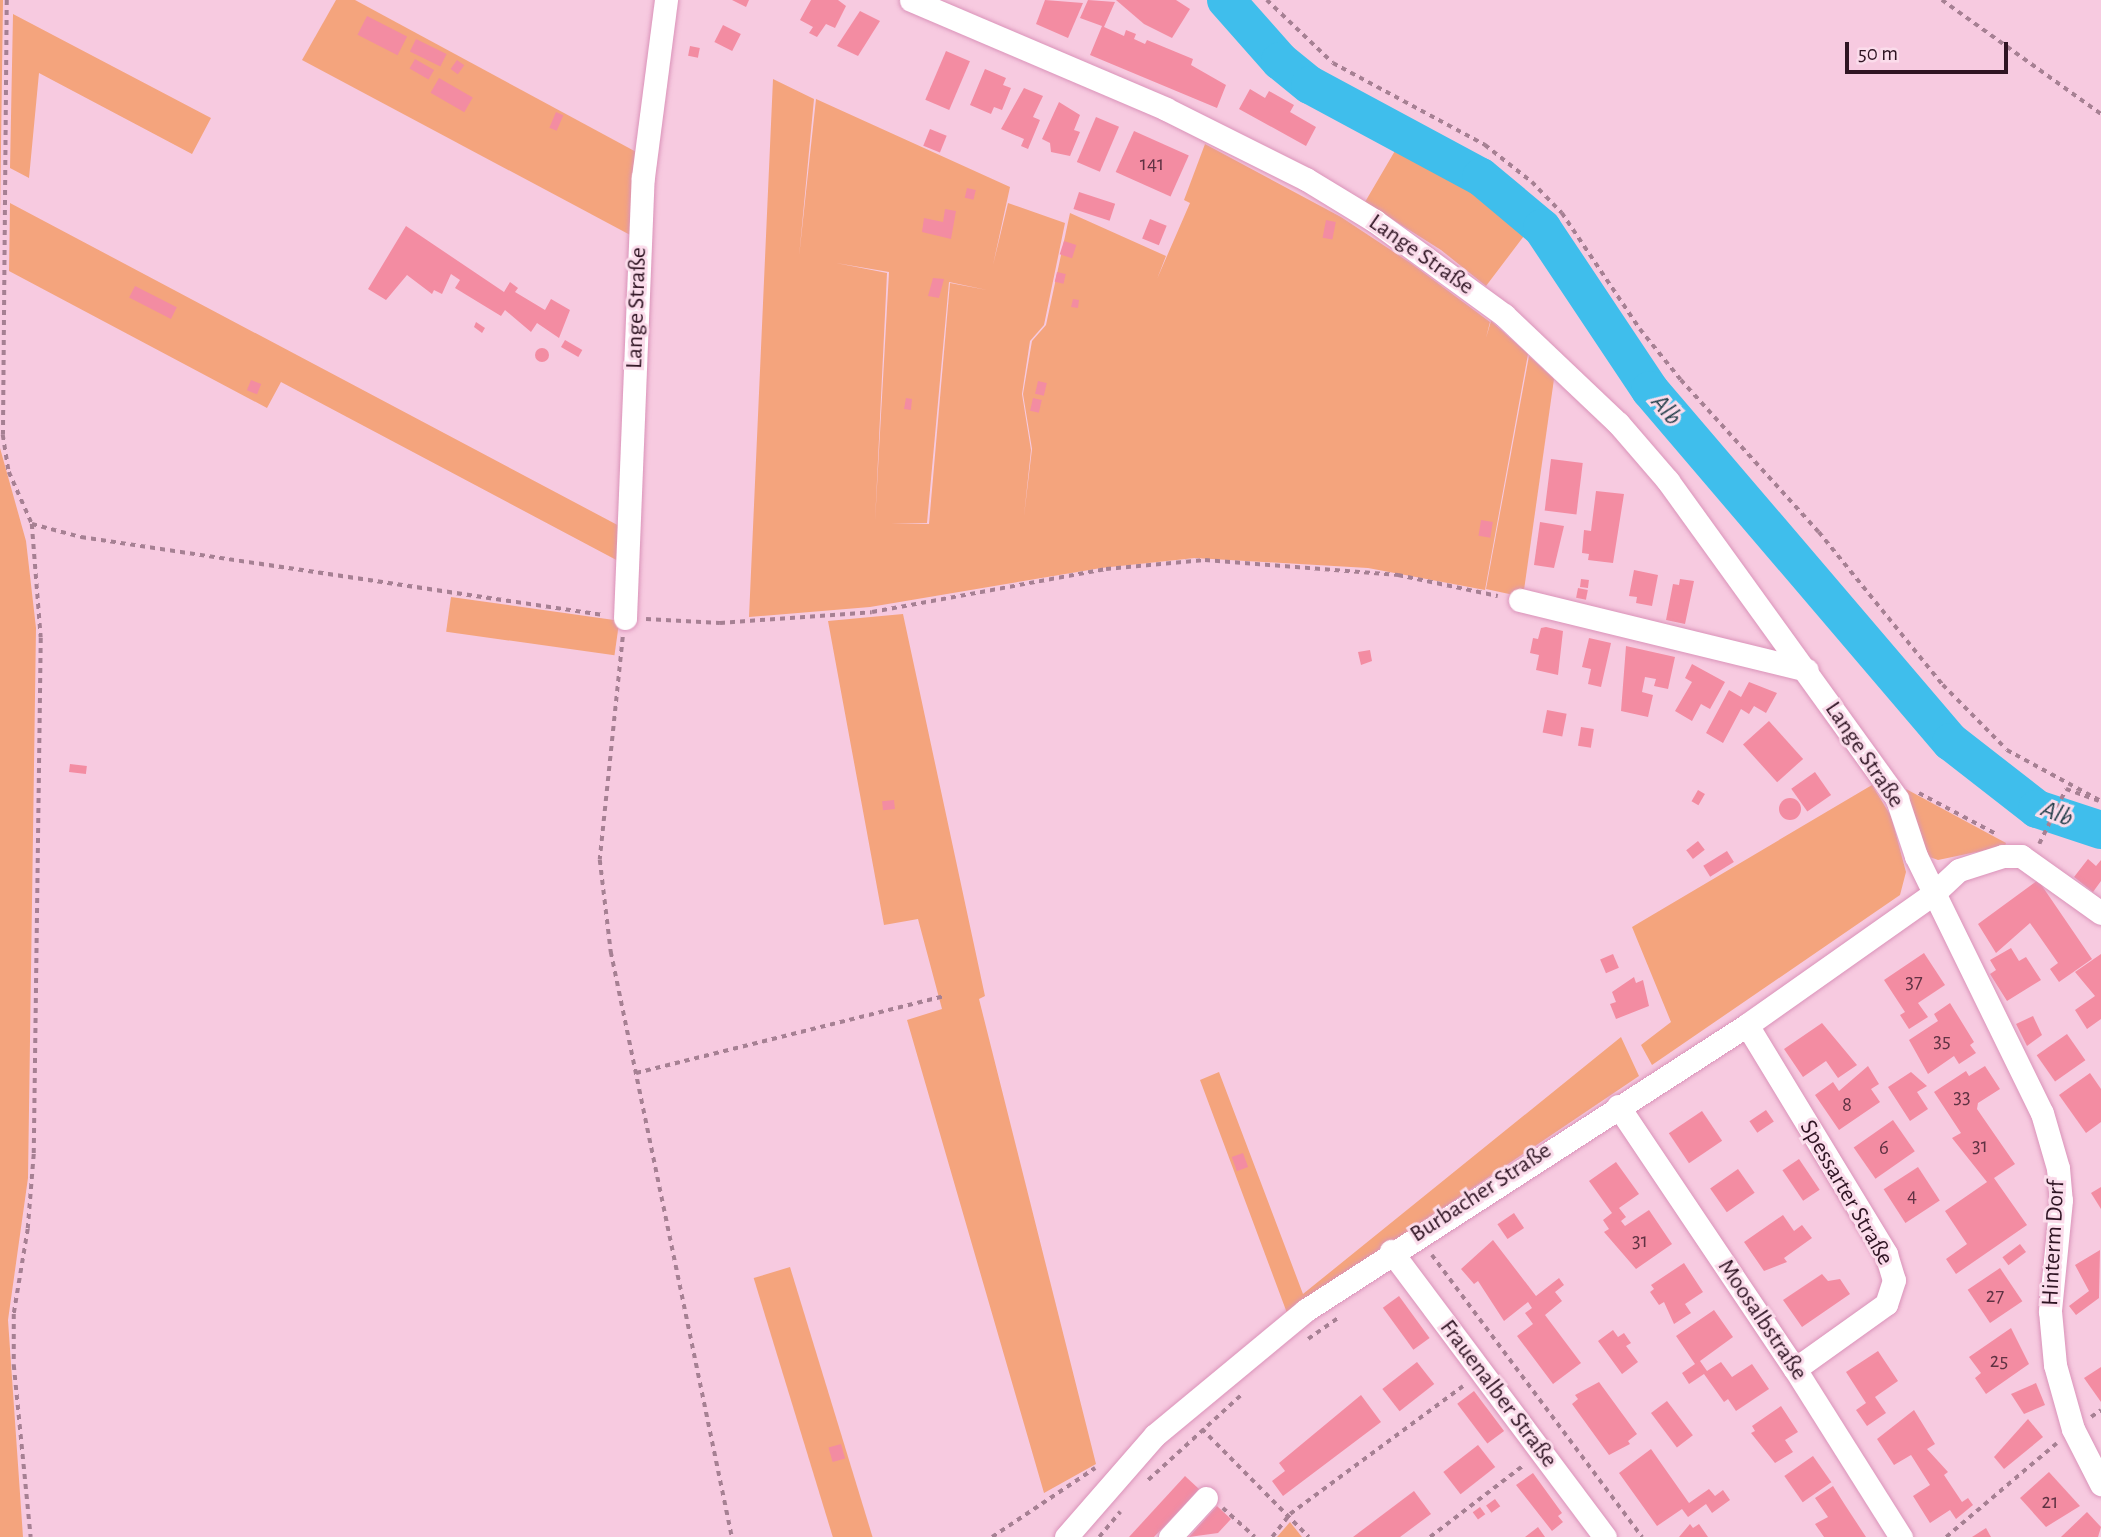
<!DOCTYPE html>
<html>
<head>
<meta charset="utf-8">
<style>
  body { margin:0 }
  #map { position:relative; width:2101px; height:1537px; overflow:hidden; background:#f7cae0; font-family:"Alegreya Sans",sans-serif }
  div>[style] { position:absolute }
  [style*='--x'] { left:calc(var(--x)*1px); top:calc(var(--y)*1px); width:calc(var(--w)*1px); rotate:calc(var(--a)*1deg) }
  .green>* { inset:0; background:#f4a47d; transform-origin:0 0 }
  .river>* { height:38px; margin:-19px; padding:0 19px; transform-origin:19px; border-radius:19px; background:#3fbeec }
  .building>* { inset:0; background:#f38ca2; transform-origin:0 0 }
  .round { border-radius:50% }
  .path>* { height:3.5px; margin-top:-1.75px; transform-origin:0; background:repeating-linear-gradient(90deg,#a68093 0 5px,transparent 0 10px) }
  .roads { filter:drop-shadow(0 0 2px #da93b9) drop-shadow(0 0 2px #da93b9) }
  .minor>* { height:23px; margin:-11.5px; padding:0 11.5px; transform-origin:11.5px; border-radius:11.5px; background:#fff }
  span { translate:-50% -50%; white-space:nowrap; text-align:center; line-height:1.15; -webkit-text-stroke:6px #fbdceb; paint-order:stroke }
  .number-label { font-size:21px; color:#603243 }
  .number-label span { -webkit-text-stroke-width:0 }
  .street-label { font-size:24px; color:#2f1423 }
  .water-label { font-size:26px; color:#253f4b; font-style:italic }
  .scale { position:absolute; left:1845px; top:42px; width:163px; height:32px; box-sizing:border-box; border:4px solid #2f1423; border-top:0; padding-left:9px; font-size:21px; line-height:24px; white-space:nowrap; color:#2f1423; -webkit-text-stroke:5px #fbdceb; paint-order:stroke }
</style>
</head>
<body>
<div id="map">
  <div class="green">
    <i style="clip-path:polygon(0 0,3px 0,0 220px)"></i>
    <i style="clip-path:polygon(336px 0,355px 0,640px 154px,634px 237px,302px 60px)"></i>
    <i style="clip-path:polygon(13px 14px,211px 118px,192px 154px,39px 73px,29px 178px,10px 168px)"></i>
    <i style="clip-path:polygon(evenodd,773px 79px,814px 99px,799px 257px,816px 99px,1010px 187px,993px 265px,1008px 203px,1065px 223px,1044px 325px,1030px 341px,1022px 394px,1031px 450px,1024px 516px,1032px 449px,1023px 394px,1032px 341px,1046px 325px,1070px 213px,1166px 256px,1157px 279px,1190px 203px,1184px 200px,1205px 144px,1341px 217px,1412px 264px,1490px 322px,1486px 338px,1491px 321px,1528px 354px,1485px 590px,1368px 568px,1195px 558px,1101px 568px,870px 607px,749px 617px,773px 79px,836px 263px,889px 272px,875px 522px,887px 273px,836px 263px,773px 79px,949px 282px,987px 290px,950px 283px,929px 524px,891px 523px,927px 523px,949px 282px)"></i>
    <i style="clip-path:polygon(1399px 144px,1458px 180px,1527px 232px,1486px 286px,1441px 250px,1365px 202px)"></i>
    <i style="clip-path:polygon(10px 203px,625px 529px,622px 563px,281px 382px,267px 408px,9px 271px)"></i>
    <i style="clip-path:polygon(1529px 356px,1554px 379px,1523px 597px,1486px 589px)"></i>
    <i style="clip-path:polygon(0 448px,26px 541px,36px 628px,28px 1178px,8px 1320px,23px 1537px,0 1537px)"></i>
    <i style="left:451px;top:597px;width:170px;height:35px;rotate:8deg"></i>
    <i style="clip-path:polygon(903px 614px,985px 996px,979px 999px,1096px 1464px,1044px 1493px,907px 1020px,942px 1009px,918px 919px,884px 925px,828px 621px)"></i>
    <i style="clip-path:polygon(1872px 785px,1891px 816px,1906px 872px,1900px 895px,1652px 1065px,1641px 1045px,1671px 1022px,1632px 927px)"></i>
    <i style="clip-path:polygon(1906px 789px,2006px 843px,2005px 846px,1938px 860px,1927px 856px)"></i>
    <i style="clip-path:polygon(1621px 1037px,1639px 1076px,1287px 1313px,1200px 1080px,1219px 1072px,1303px 1294px)"></i>
    <i style="left:790px;top:1267px;width:283px;height:38px;rotate:73deg"></i>
    <i style="clip-path:polygon(1290px 1522px,1302px 1537px,1277px 1537px)"></i>
  </div>
  <div class="river">
    <i style="--x:1226;--y:0;--w:81;--a:48.5"></i>
    <i style="--x:1280;--y:61;--w:38;--a:39"></i>
    <i style="--x:1310;--y:85;--w:194;--a:28.3"></i>
    <i style="--x:1481;--y:177;--w:80;--a:39.9"></i>
    <i style="--x:1542;--y:228;--w:195;--a:56.3"></i>
    <i style="--x:1650;--y:390;--w:463;--a:49.5"></i>
    <i style="--x:1951;--y:742;--w:109;--a:37.9"></i>
    <i style="--x:2037;--y:809;--w:67;--a:18.2"></i>
  </div>
  <div class="building">
    <i style="clip-path:polygon(732px 0,749px 0,746px 7px)"></i>
    <i style="clip-path:polygon(811px 0,838px 0,846px 6px,835px 28px,826px 24px,817px 37px,809px 33px,813px 27px,800px 20px)"></i>
    <i style="clip-path:polygon(1045px 0,1083px 3px,1068px 38px,1036px 24px)"></i>
    <i style="clip-path:polygon(1088px 0,1115px 2px,1104px 27px,1124px 36px,1126px 30px,1136px 34px,1134px 39px,1145px 44px,1147px 40px,1193px 59px,1191px 65px,1226px 85px,1217px 108px,1090px 55px,1102px 26px,1080px 18px)"></i>
    <i style="clip-path:polygon(1116px 0,1176px 0,1190px 9px,1172px 38px,1144px 24px)"></i>
    <i style="clip-path:polygon(860px 11px,880px 21px,858px 56px,837px 46px)"></i>
    <i style="left:367px;top:16px;width:45px;height:21px;rotate:27deg"></i>
    <i style="left:723px;top:25px;width:20px;height:19px;rotate:27deg"></i>
    <i style="left:416px;top:39px;width:34px;height:14px;rotate:26deg"></i>
    <i style="left:690px;top:46px;width:10px;height:10px;rotate:11deg"></i>
    <i style="left:946px;top:51px;width:26px;height:53px;rotate:23deg"></i>
    <i style="left:415px;top:59px;width:22px;height:11px;rotate:30deg"></i>
    <i style="left:457px;top:60px;width:9px;height:11px;rotate:36deg"></i>
    <i style="clip-path:polygon(985px 69px,1006px 78px,1003px 85px,1011px 88px,1002px 110px,994px 107px,991px 114px,970px 105px)"></i>
    <i style="left:439px;top:78px;width:39px;height:17px;rotate:30deg"></i>
    <i style="clip-path:polygon(1024px 88px,1043px 96px,1033px 117px,1040px 120px,1028px 149px,1021px 146px,1024px 139px,1001px 129px)"></i>
    <i style="clip-path:polygon(1250px 89px,1265px 98px,1269px 91px,1294px 105px,1290px 112px,1316px 127px,1306px 146px,1239px 109px)"></i>
    <i style="clip-path:polygon(1059px 102px,1080px 115px,1074px 130px,1080px 132px,1070px 156px,1051px 152px,1050px 143px,1042px 139px)"></i>
    <i style="left:556px;top:112px;width:8px;height:17px;rotate:23deg"></i>
    <i style="left:1096px;top:117px;width:25px;height:49px;rotate:23deg"></i>
    <i style="left:930px;top:129px;width:18px;height:18px;rotate:22deg"></i>
    <i style="left:1134px;top:131px;width:60px;height:45px;rotate:24deg"></i>
    <i style="left:967px;top:188px;width:9px;height:10px;rotate:13deg"></i>
    <i style="left:1079px;top:192px;width:38px;height:18px;rotate:18deg"></i>
    <i style="clip-path:polygon(945px 209px,956px 211px,951px 239px,922px 232px,924px 218px,943px 222px)"></i>
    <i style="left:1150px;top:219px;width:18px;height:21px;rotate:22deg"></i>
    <i style="left:1326px;top:220px;width:10px;height:18px;rotate:11deg"></i>
    <i style="clip-path:polygon(406px 226px,504px 292px,510px 282px,518px 288px,515px 292px,545px 310px,551px 299px,570px 310px,559px 338px,537px 323px,531px 332px,505px 310px,501px 316px,455px 288px,460px 280px,451px 274px,442px 294px,434px 290px,432px 294px,407px 275px,386px 300px,368px 289px)"></i>
    <i style="left:1064px;top:241px;width:13px;height:14px;rotate:18deg"></i>
    <i style="left:1057px;top:272px;width:9px;height:10px;rotate:13deg"></i>
    <i style="clip-path:polygon(933px 278px,944px 279px,939px 298px,928px 296px)"></i>
    <i style="left:135px;top:286px;width:47px;height:13px;rotate:27deg"></i>
    <i style="clip-path:polygon(1073px 299px,1079px 300px,1078px 308px,1071px 307px)"></i>
    <i style="clip-path:polygon(476px 322px,485px 328px,482px 333px,474px 327px)"></i>
    <i style="left:565px;top:340px;width:20px;height:8px;rotate:30deg"></i>
    <i class="round" style="left:535px;top:348px;width:14px;height:14px"></i>
    <i style="left:251px;top:380px;width:11px;height:11px;rotate:22deg"></i>
    <i style="left:1038px;top:381px;width:9px;height:13px;rotate:13deg"></i>
    <i style="clip-path:polygon(906px 398px,912px 399px,911px 410px,904px 409px)"></i>
    <i style="left:1033px;top:398px;width:9px;height:13px;rotate:13deg"></i>
    <i style="left:1551px;top:459px;width:32px;height:52px;rotate:7deg"></i>
    <i style="clip-path:polygon(1596px 491px,1624px 494px,1613px 563px,1588px 560px,1589px 554px,1582px 553px,1584px 530px,1591px 531px)"></i>
    <i style="left:1481px;top:520px;width:12px;height:16px;rotate:9deg"></i>
    <i style="clip-path:polygon(1540px 522px,1564px 526px,1554px 568px,1534px 565px)"></i>
    <i style="clip-path:polygon(1634px 570px,1658px 575px,1652px 606px,1636px 603px,1637px 597px,1629px 596px)"></i>
    <i style="left:1581px;top:579px;width:8px;height:8px;rotate:7deg"></i>
    <i style="clip-path:polygon(1680px 579px,1694px 581px,1685px 624px,1666px 620px,1673px 584px,1679px 585px)"></i>
    <i style="left:1578px;top:588px;width:10px;height:10px;rotate:11deg"></i>
    <i style="clip-path:polygon(1546px 627px,1563px 631px,1558px 675px,1536px 670px,1539px 655px,1530px 653px,1533px 638px,1538px 639px,1541px 628px)"></i>
    <i style="clip-path:polygon(1589px 638px,1611px 643px,1601px 687px,1588px 684px,1591px 669px,1582px 667px)"></i>
    <i style="clip-path:polygon(1626px 646px,1675px 657px,1668px 689px,1654px 686px,1656px 679px,1645px 677px,1642px 692px,1653px 695px,1648px 717px,1621px 711px)"></i>
    <i style="clip-path:polygon(1370px 650px,1372px 661px,1361px 665px,1358px 652px)"></i>
    <i style="clip-path:polygon(1692px 664px,1725px 682px,1710px 709px,1701px 704px,1692px 721px,1675px 711px,1692px 682px,1685px 678px)"></i>
    <i style="clip-path:polygon(1749px 682px,1777px 693px,1766px 713px,1754px 706px,1749px 714px,1741px 709px,1723px 743px,1706px 733px,1729px 690px,1741px 697px)"></i>
    <i style="left:1547px;top:710px;width:20px;height:23px;rotate:11deg"></i>
    <i style="left:1769px;top:721px;width:51px;height:35px;rotate:48deg"></i>
    <i style="left:1581px;top:727px;width:13px;height:19px;rotate:9deg"></i>
    <i style="left:70px;top:764px;width:17px;height:8px;rotate:7deg"></i>
    <i style="left:1815px;top:772px;width:28px;height:29px;rotate:55deg"></i>
    <i style="left:1698px;top:790px;width:8px;height:13px;rotate:30deg"></i>
    <i class="round" style="left:1779px;top:798px;width:22px;height:22px"></i>
    <i style="left:894px;top:800px;width:9px;height:12px;rotate:84deg"></i>
    <i style="left:1698px;top:841px;width:11px;height:15px;rotate:52deg"></i>
    <i style="left:1727px;top:851px;width:13px;height:28px;rotate:58deg"></i>
    <i style="clip-path:polygon(2088px 859px,2096px 866px,2101px 860px,2101px 881px,2093px 892px,2074px 877px)"></i>
    <i style="clip-path:polygon(2038px 880px,2092px 959px,2059px 982px,2050px 969px,2058px 963px,2030px 923px,1996px 953px,1978px 924px)"></i>
    <i style="clip-path:polygon(2011px 948px,2019px 961px,2026px 957px,2041px 980px,2007px 1001px,1990px 974px,1996px 970px,1990px 960px)"></i>
    <i style="clip-path:polygon(1924px 953px,1945px 985px,1918px 1003px,1928px 1017px,1909px 1029px,1900px 1015px,1905px 1012px,1884px 980px)"></i>
    <i style="left:1613px;top:954px;width:15px;height:14px;rotate:67deg"></i>
    <i style="clip-path:polygon(2101px 954px,2101px 1019px,2087px 1029px,2075px 1010px,2095px 996px,2075px 972px)"></i>
    <i style="clip-path:polygon(1634px 977px,1636px 983px,1643px 980px,1649px 1006px,1616px 1019px,1610px 1004px,1616px 1002px,1612px 992px)"></i>
    <i style="clip-path:polygon(1950px 1003px,1974px 1042px,1970px 1045px,1976px 1053px,1959px 1064px,1954px 1056px,1928px 1074px,1909px 1040px,1938px 1021px,1934px 1014px)"></i>
    <i style="clip-path:polygon(2033px 1016px,2042px 1035px,2027px 1046px,2016px 1024px)"></i>
    <i style="clip-path:polygon(1822px 1023px,1857px 1065px,1838px 1078px,1826px 1061px,1803px 1077px,1784px 1049px)"></i>
    <i style="left:2067px;top:1034px;width:32px;height:37px;rotate:55deg"></i>
    <i style="clip-path:polygon(1868px 1066px,1879px 1084px,1871px 1089px,1880px 1102px,1839px 1130px,1815px 1095px,1833px 1082px,1839px 1091px)"></i>
    <i style="clip-path:polygon(1985px 1066px,2000px 1089px,1978px 1103px,1977px 1109px,2015px 1164px,1994px 1178px,2027px 1225px,1956px 1274px,1946px 1259px,1967px 1244px,1945px 1211px,1987px 1182px,1952px 1138px,1961px 1133px,1934px 1092px,1966px 1071px,1969px 1076px)"></i>
    <i style="clip-path:polygon(1911px 1072px,1927px 1086px,1917px 1092px,1928px 1109px,1910px 1121px,1888px 1087px)"></i>
    <i style="clip-path:polygon(2090px 1073px,2101px 1089px,2101px 1122px,2086px 1133px,2059px 1095px)"></i>
    <i style="left:1766px;top:1110px;width:14px;height:20px;rotate:56deg"></i>
    <i style="left:1702px;top:1111px;width:36px;height:40px;rotate:56deg"></i>
    <i style="left:1893px;top:1120px;width:38px;height:48px;rotate:55deg"></i>
    <i style="left:1243px;top:1153px;width:15px;height:12px;rotate:70deg"></i>
    <i style="left:1799px;top:1159px;width:37px;height:20px;rotate:56deg"></i>
    <i style="clip-path:polygon(1616px 1162px,1639px 1194px,1619px 1208px,1626px 1217px,1621px 1221px,1625px 1226px,1649px 1210px,1672px 1244px,1636px 1269px,1604px 1232px,1609px 1229px,1603px 1220px,1612px 1213px,1589px 1181px)"></i>
    <i style="left:1918px;top:1167px;width:40px;height:41px;rotate:57deg"></i>
    <i style="left:1738px;top:1169px;width:29px;height:34px;rotate:55deg"></i>
    <i style="clip-path:polygon(2101px 1187px,2101px 1209px,2091px 1193px)"></i>
    <i style="left:1514px;top:1213px;width:18px;height:20px;rotate:56deg"></i>
    <i style="clip-path:polygon(1783px 1215px,1794px 1231px,1802px 1225px,1812px 1238px,1784px 1258px,1787px 1262px,1764px 1271px,1744px 1242px)"></i>
    <i style="clip-path:polygon(1493px 1240px,1536px 1296px,1559px 1278px,1564px 1285px,1555px 1292px,1562px 1301px,1545px 1315px,1581px 1363px,1553px 1384px,1517px 1336px,1533px 1324px,1525px 1313px,1532px 1308px,1528px 1302px,1504px 1321px,1478px 1281px,1474px 1284px,1461px 1269px)"></i>
    <i style="left:2020px;top:1244px;width:10px;height:22px;rotate:53deg"></i>
    <i style="clip-path:polygon(2100px 1250px,2099px 1298px,2076px 1315px,2069px 1306px,2089px 1291px,2075px 1265px)"></i>
    <i style="clip-path:polygon(1684px 1263px,1703px 1292px,1685px 1304px,1691px 1313px,1674px 1324px,1664px 1302px,1659px 1305px,1650px 1292px,1654px 1289px,1651px 1285px)"></i>
    <i style="left:2000px;top:1268px;width:40px;height:39px;rotate:56deg"></i>
    <i style="clip-path:polygon(1822px 1274px,1828px 1281px,1840px 1279px,1850px 1294px,1802px 1327px,1783px 1300px)"></i>
    <i style="left:1399px;top:1296px;width:52px;height:20px;rotate:54deg"></i>
    <i style="clip-path:polygon(1714px 1310px,1733px 1337px,1700px 1361px,1707px 1371px,1721px 1362px,1732px 1377px,1752px 1364px,1769px 1389px,1736px 1411px,1728px 1399px,1724px 1402px,1704px 1374px,1689px 1384px,1682px 1373px,1695px 1364px,1676px 1336px)"></i>
    <i style="clip-path:polygon(2011px 1328px,2029px 1364px,1986px 1394px,1975px 1378px,1981px 1373px,1969px 1357px)"></i>
    <i style="clip-path:polygon(1613px 1330px,1618px 1337px,1624px 1333px,1631px 1343px,1626px 1346px,1638px 1362px,1622px 1374px,1598px 1341px)"></i>
    <i style="clip-path:polygon(1878px 1351px,1898px 1381px,1875px 1397px,1886px 1413px,1867px 1426px,1856px 1410px,1866px 1403px,1846px 1372px)"></i>
    <i style="left:1417px;top:1362px;width:28px;height:44px;rotate:52deg"></i>
    <i style="clip-path:polygon(2101px 1367px,2101px 1402px,2084px 1378px)"></i>
    <i style="clip-path:polygon(1599px 1382px,1637px 1434px,1628px 1441px,1630px 1444px,1609px 1455px,1572px 1404px,1578px 1399px,1575px 1395px)"></i>
    <i style="clip-path:polygon(2036px 1383px,2045px 1405px,2024px 1414px,2011px 1394px)"></i>
    <i style="left:1474px;top:1391px;width:50px;height:21px;rotate:53deg"></i>
    <i style="clip-path:polygon(1361px 1395px,1381px 1422px,1283px 1496px,1272px 1481px,1285px 1471px,1279px 1463px)"></i>
    <i style="left:1667px;top:1401px;width:43px;height:20px;rotate:53deg"></i>
    <i style="clip-path:polygon(1781px 1406px,1798px 1432px,1785px 1440px,1793px 1452px,1775px 1463px,1751px 1433px,1755px 1431px,1752px 1426px)"></i>
    <i style="clip-path:polygon(1914px 1410px,1935px 1444px,1927px 1449px,1948px 1472px,1944px 1475px,1962px 1502px,1968px 1498px,1973px 1505px,1956px 1519px,1950px 1510px,1930px 1523px,1913px 1496px,1930px 1485px,1911px 1455px,1894px 1465px,1877px 1439px)"></i>
    <i style="clip-path:polygon(2028px 1419px,2043px 1437px,2004px 1469px,1994px 1457px)"></i>
    <i style="left:841px;top:1444px;width:15px;height:13px;rotate:74deg"></i>
    <i style="left:1478px;top:1445px;width:28px;height:44px;rotate:52deg"></i>
    <i style="clip-path:polygon(1651px 1449px,1689px 1503px,1709px 1489px,1715px 1496px,1723px 1490px,1730px 1500px,1712px 1513px,1706px 1504px,1688px 1517px,1682px 1509px,1657px 1526px,1619px 1473px)"></i>
    <i style="left:1813px;top:1456px;width:32px;height:35px;rotate:55deg"></i>
    <i style="clip-path:polygon(2049px 1472px,2080px 1506px,2046px 1527px,2020px 1498px)"></i>
    <i style="clip-path:polygon(1533px 1473px,1562px 1513px,1558px 1516px,1563px 1522px,1552px 1531px,1516px 1485px)"></i>
    <i style="clip-path:polygon(1185px 1476px,1199px 1489px,1172px 1518px,1154px 1537px,1129px 1537px)"></i>
    <i style="clip-path:polygon(1833px 1486px,1845px 1505px,1866px 1537px,1824px 1537px,1815px 1524px,1828px 1517px,1815px 1498px)"></i>
    <i style="clip-path:polygon(1414px 1491px,1431px 1514px,1400px 1537px,1353px 1537px)"></i>
    <i style="left:1495px;top:1499px;width:9px;height:11px;rotate:54deg"></i>
    <i style="clip-path:polygon(1217px 1506px,1231px 1519px,1218px 1533px,1189px 1537px)"></i>
    <i style="left:1480px;top:1507px;width:9px;height:9px;rotate:54deg"></i>
    <i style="clip-path:polygon(2087px 1512px,2101px 1527px,2098px 1537px,2061px 1537px)"></i>
    <i style="clip-path:polygon(1690px 1524px,1693px 1528px,1699px 1524px,1708px 1537px,1679px 1537px)"></i>
    <i style="clip-path:polygon(1538px 1527px,1545px 1537px,1525px 1537px)"></i>
    <i style="clip-path:polygon(1986px 1528px,1991px 1537px,1972px 1537px)"></i>
  </div>
  <div class="path">
    <i style="--x:7;--y:0;--w:435;--a:90.5"></i>
    <i style="--x:3;--y:435;--w:37;--a:81"></i>
    <i style="--x:9;--y:472;--w:57;--a:66.1"></i>
    <i style="--x:32;--y:524;--w:114;--a:85.5"></i>
    <i style="--x:41;--y:638;--w:516;--a:90.78"></i>
    <i style="--x:34;--y:1154;--w:75;--a:94.6"></i>
    <i style="--x:28;--y:1229;--w:86;--a:99.4"></i>
    <i style="--x:14;--y:1314;--w:51;--a:90"></i>
    <i style="--x:14;--y:1365;--w:173;--a:84.4"></i>
    <i style="--x:1267;--y:0;--w:91;--a:43.7"></i>
    <i style="--x:1333;--y:63;--w:173;--a:28.3"></i>
    <i style="--x:1485;--y:145;--w:60;--a:38.2"></i>
    <i style="--x:1532;--y:182;--w:43;--a:45.9"></i>
    <i style="--x:1562;--y:213;--w:140;--a:56.1"></i>
    <i style="--x:1640;--y:329;--w:65;--a:51.2"></i>
    <i style="--x:1681;--y:380;--w:205;--a:47.8"></i>
    <i style="--x:1819;--y:532;--w:197;--a:51"></i>
    <i style="--x:1943;--y:685;--w:91;--a:45.4"></i>
    <i style="--x:2007;--y:750;--w:107;--a:28.5"></i>
    <i style="--x:1942;--y:0;--w:196;--a:35.6"></i>
    <i style="--x:32;--y:524;--w:51;--a:14.9"></i>
    <i style="--x:81;--y:537;--w:528;--a:8.5"></i>
    <i style="--x:646;--y:619;--w:74;--a:3.1"></i>
    <i style="--x:720;--y:623;--w:152;--a:-4.1"></i>
    <i style="--x:872;--y:612;--w:238;--a:-10.4"></i>
    <i style="--x:1106;--y:569;--w:99;--a:-5.2"></i>
    <i style="--x:1205;--y:560;--w:194;--a:4.4"></i>
    <i style="--x:1398;--y:575;--w:102;--a:11.9"></i>
    <i style="--x:623;--y:637;--w:224;--a:95.9"></i>
    <i style="--x:600;--y:860;--w:93;--a:83.2"></i>
    <i style="--x:611;--y:952;--w:597;--a:78.31"></i>
    <i style="--x:1919;--y:793;--w:87;--a:28"></i>
    <i style="--x:2039;--y:844;--w:61;--a:-63.9"></i>
    <i style="--x:2066;--y:789;--w:35;--a:20"></i>
    <i style="--x:636;--y:1073;--w:318;--a:-14"></i>
    <i style="--x:1432;--y:1255;--w:352;--a:53.3"></i>
    <i style="--x:1308;--y:1339;--w:38;--a:-35"></i>
    <i style="--x:2091;--y:1417;--w:12;--a:-35"></i>
    <i style="--x:1202;--y:1429;--w:152;--a:45.3"></i>
    <i style="--x:1148;--y:1480;--w:125;--a:-42.4"></i>
    <i style="--x:1223;--y:1508;--w:43;--a:42.2"></i>
    <i style="--x:992;--y:1537;--w:124;--a:-33.8"></i>
    <i style="--x:1099;--y:1537;--w:33;--a:-50"></i>
    <i style="--x:1272;--y:1537;--w:29;--a:-52"></i>
    <i style="--x:1290;--y:1514;--w:215;--a:-36.5"></i>
    <i style="--x:1430;--y:1537;--w:118;--a:-37.5"></i>
    <i style="--x:1946;--y:1537;--w:145;--a:-40.3"></i>
  </div>
  <div class="roads">
    <div class="minor">
      <i style="--x:911;--y:0;--w:277;--a:23.1"></i>
      <i style="--x:1166;--y:109;--w:157;--a:26.6"></i>
      <i style="--x:1306;--y:179;--w:81;--a:31.3"></i>
      <i style="--x:1375;--y:221;--w:160;--a:36.1"></i>
      <i style="--x:1504;--y:315;--w:157;--a:43.5"></i>
      <i style="--x:1618;--y:423;--w:77;--a:49.2"></i>
      <i style="--x:1668;--y:481;--w:392;--a:54.2"></i>
      <i style="--x:1897;--y:799;--w:60;--a:71.6"></i>
      <i style="--x:1916;--y:856;--w:286;--a:63.9"></i>
      <i style="--x:2042;--y:1113;--w:57;--a:73.8"></i>
      <i style="--x:2058;--y:1168;--w:32;--a:85"></i>
      <i style="--x:2061;--y:1200;--w:112;--a:95.7"></i>
      <i style="--x:2050;--y:1311;--w:54;--a:84.7"></i>
      <i style="--x:2055;--y:1365;--w:66;--a:74.3"></i>
      <i style="--x:2073;--y:1429;--w:62;--a:63"></i>
      <i style="--x:1520;--y:600;--w:295;--a:13.7"></i>
      <i style="--x:625;--y:618;--w:441;--a:-87.7"></i>
      <i style="--x:643;--y:177;--w:178;--a:-82.6"></i>
      <i style="--x:1747;--y:1025;--w:268;--a:58.7"></i>
      <i style="--x:1886;--y:1254;--w:27;--a:73"></i>
      <i style="--x:1894;--y:1280;--w:25;--a:108"></i>
      <i style="--x:1886;--y:1304;--w:112;--a:144.5"></i>
      <i style="--x:1618;--y:1106;--w:317;--a:56.1"></i>
      <i style="--x:1795;--y:1369;--w:199;--a:57.8"></i>
      <i style="--x:1391;--y:1251;--w:357;--a:53.2"></i>
      <i style="--x:1066;--y:1537;--w:135;--a:-48.9"></i>
      <i style="--x:1155;--y:1435;--w:196;--a:-39.6"></i>
      <i style="--x:1306;--y:1310;--w:525;--a:-32.87"></i>
      <i style="--x:1747;--y:1025;--w:228;--a:-35.2"></i>
      <i style="--x:1933;--y:894;--w:35;--a:-43"></i>
      <i style="--x:1959;--y:870;--w:46;--a:-17.7"></i>
      <i style="--x:2003;--y:856;--w:18;--a:0"></i>
      <i style="--x:2021;--y:856;--w:98;--a:35.5"></i>
      <i style="--x:1170;--y:1537;--w:53;--a:-47.3"></i>
    </div>
  </div>
  <div class="number-label">
    <span style="left:1152px;top:164px">141</span>
    <span style="left:1914px;top:982px">37</span>
    <span style="left:1942px;top:1041px">35</span>
    <span style="left:1962px;top:1097px">33</span>
    <span style="left:1847px;top:1105px">8</span>
    <span style="left:1980px;top:1146px">31</span>
    <span style="left:1884px;top:1148px">6</span>
    <span style="left:1912px;top:1196px">4</span>
    <span style="left:1640px;top:1241px">31</span>
    <span style="left:1995px;top:1296px">27</span>
    <span style="left:1999px;top:1361px">25</span>
    <span style="left:2050px;top:1502px">21</span>
  </div>
  <div class="street-label">
    <span style="left:1421px;top:255px;rotate:35deg">Lange Straße</span>
    <span style="left:637px;top:308px;rotate:-88deg">Lange Straße</span>
    <span style="left:1864px;top:755px;rotate:56deg">Lange Straße</span>
    <span style="left:1481px;top:1193px;rotate:-33deg">Burbacher Straße</span>
    <span style="left:1846px;top:1193px;rotate:60deg">Spessarter Straße</span>
    <span style="left:2054px;top:1243px;rotate:-87deg">Hinterm Dorf</span>
    <span style="left:1762px;top:1320px;rotate:56deg">Moosalbstraße</span>
    <span style="left:1498px;top:1394px;rotate:53deg">Frauenalber Straße</span>
  </div>
  <div class="water-label">
    <span style="left:1666px;top:410px;rotate:50deg">Alb</span>
    <span style="left:2057px;top:814px;rotate:22deg">Alb</span>
  </div>
  <div class="scale">50 m</div>
</div>
</body>
</html>
